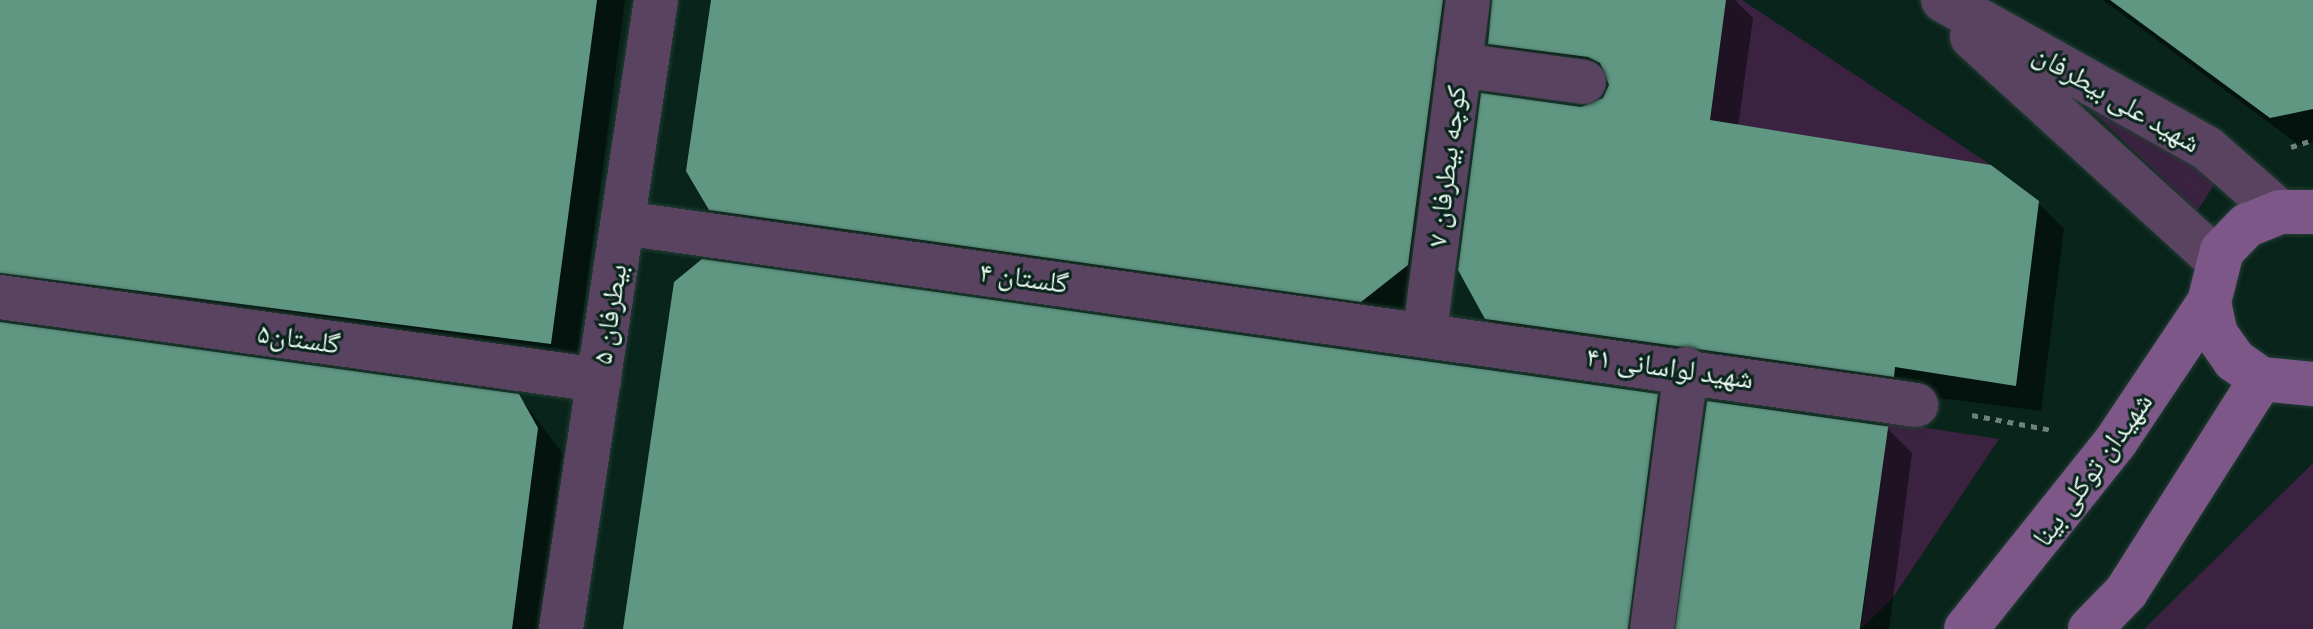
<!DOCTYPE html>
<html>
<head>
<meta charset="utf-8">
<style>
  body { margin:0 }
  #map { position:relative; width:2313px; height:629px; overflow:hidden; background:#09241b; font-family:"Archivo Narrow","Noto Naskh Arabic",sans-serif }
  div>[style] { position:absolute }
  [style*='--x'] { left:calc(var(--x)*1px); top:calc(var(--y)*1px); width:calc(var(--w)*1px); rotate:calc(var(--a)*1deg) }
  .green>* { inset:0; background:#3a2240 }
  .shadow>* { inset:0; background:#0007 }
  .building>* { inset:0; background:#609783; transform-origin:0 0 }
  .path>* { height:5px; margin-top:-2.5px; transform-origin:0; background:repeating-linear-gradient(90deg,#6c827a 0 6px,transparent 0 12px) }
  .roads { filter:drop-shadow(0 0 2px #243e35) drop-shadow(0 0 2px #243e35) }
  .minor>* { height:44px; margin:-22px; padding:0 22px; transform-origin:22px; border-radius:22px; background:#5a4361 }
  .tertiary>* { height:44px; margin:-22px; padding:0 22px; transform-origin:22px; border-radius:22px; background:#5a4361 }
  .secondary>* { height:44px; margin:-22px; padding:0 22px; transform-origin:22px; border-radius:22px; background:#7c5787 }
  span { translate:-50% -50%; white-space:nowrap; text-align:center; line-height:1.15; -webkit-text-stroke:6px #09241b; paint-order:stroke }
  .street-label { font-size:28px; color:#e9f9f2 }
</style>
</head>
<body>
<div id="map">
  <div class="green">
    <i style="clip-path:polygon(1726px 0,1742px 0,1991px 165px,1710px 121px)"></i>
    <i style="clip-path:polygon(2039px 61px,2218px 179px,2197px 211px)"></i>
    <i style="clip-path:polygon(1888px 422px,1999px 439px,1892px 599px,1861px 629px)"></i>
    <i style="clip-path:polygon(2313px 463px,2313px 629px,2145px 629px,2146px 627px)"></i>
  </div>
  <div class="shadow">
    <i style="clip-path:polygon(0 0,625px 0,576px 368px,0 319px)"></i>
    <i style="clip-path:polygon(713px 0,1735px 0,1753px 18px,1738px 127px,2037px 202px,2064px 229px,2041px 411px,1513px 344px,1487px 318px,1582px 109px,1605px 99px,1611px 85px,1515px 69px,1490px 43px,1493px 1px,1483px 2px,1433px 291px,1387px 326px,737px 235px,711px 209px)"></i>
    <i style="clip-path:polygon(2103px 0,2313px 0,2313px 142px,2299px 145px)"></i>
    <i style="clip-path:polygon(0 322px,519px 396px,563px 454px,539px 629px,0 629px)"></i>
    <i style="clip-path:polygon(1657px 396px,1682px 421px,1654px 629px,625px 629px)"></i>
    <i style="clip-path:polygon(1887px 428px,1912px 453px,1889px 629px,1679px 629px)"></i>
  </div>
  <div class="building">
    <i style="clip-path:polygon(0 0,597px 0,551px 344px,0 273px)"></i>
    <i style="clip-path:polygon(711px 0,1443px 0,1408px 265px,1361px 302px,709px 210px,686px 171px)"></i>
    <i style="clip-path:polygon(1492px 0,1726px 0,1710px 120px,1991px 165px,2039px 201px,2016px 386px,1895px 367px,1894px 377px,1485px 319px,1458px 270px,1481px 93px,1581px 107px,1603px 98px,1609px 85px,1600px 63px,1588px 57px,1488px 44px)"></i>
    <i style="clip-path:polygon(2110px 0,2313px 0,2313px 109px,2270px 118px)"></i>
    <i style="clip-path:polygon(702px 259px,1658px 394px,1628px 629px,623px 629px,674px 282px)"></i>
    <i style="clip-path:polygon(0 322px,519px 394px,538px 428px,512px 629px,0 629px)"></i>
    <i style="left:1707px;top:401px;width:183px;height:230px;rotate:8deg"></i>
  </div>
  <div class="path">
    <i style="--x:2291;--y:147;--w:23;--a:-18"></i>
    <i style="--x:1972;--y:415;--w:81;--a:10.6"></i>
  </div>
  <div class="roads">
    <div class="minor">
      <i style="--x:1459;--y:65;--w:126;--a:7.7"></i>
      <i style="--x:623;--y:223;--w:1306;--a:8.01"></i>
      <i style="--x:0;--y:297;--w:605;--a:7.89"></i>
      <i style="--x:1425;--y:331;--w:334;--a:-82.6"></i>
      <i style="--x:561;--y:629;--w:636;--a:-81.41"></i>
      <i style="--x:1652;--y:629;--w:262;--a:-82.5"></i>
    </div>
    <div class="tertiary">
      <i style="--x:1943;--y:0;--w:304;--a:29.3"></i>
      <i style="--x:2208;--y:149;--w:96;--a:41.2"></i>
      <i style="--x:1972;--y:37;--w:333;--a:42.3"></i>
    </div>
    <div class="secondary">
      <i style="--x:2313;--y:212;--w:33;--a:180"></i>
      <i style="--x:2280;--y:212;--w:35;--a:158"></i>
      <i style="--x:2247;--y:225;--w:36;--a:134"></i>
      <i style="--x:2222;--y:251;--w:53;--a:104.3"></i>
      <i style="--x:2209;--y:302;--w:33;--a:78"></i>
      <i style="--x:2216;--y:334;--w:32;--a:55"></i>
      <i style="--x:2234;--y:360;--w:33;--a:35"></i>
      <i style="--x:2261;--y:379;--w:52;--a:5.5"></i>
      <i style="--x:1966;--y:629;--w:241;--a:-51.4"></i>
      <i style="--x:2116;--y:441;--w:167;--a:-56.2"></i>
      <i style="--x:2090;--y:629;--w:52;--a:-45.8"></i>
      <i style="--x:2126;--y:592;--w:252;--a:-57.6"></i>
    </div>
  </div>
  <div class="street-label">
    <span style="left:2117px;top:98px;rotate:30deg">شهید علی بیطرفان</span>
    <span style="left:1446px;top:166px;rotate:-83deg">کوچه بیطرفان ۷</span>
    <span style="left:1024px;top:277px;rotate:8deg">گلستان ۴</span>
    <span style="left:609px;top:314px;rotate:-81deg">بیطرفان ۵</span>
    <span style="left:299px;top:338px;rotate:8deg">گلستان۵</span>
    <span style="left:1670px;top:367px;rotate:8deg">شهید لواسانی ۴۱</span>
    <span style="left:2092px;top:469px;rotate:-54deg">شهیدان توکلی بینا</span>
  </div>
</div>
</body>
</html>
